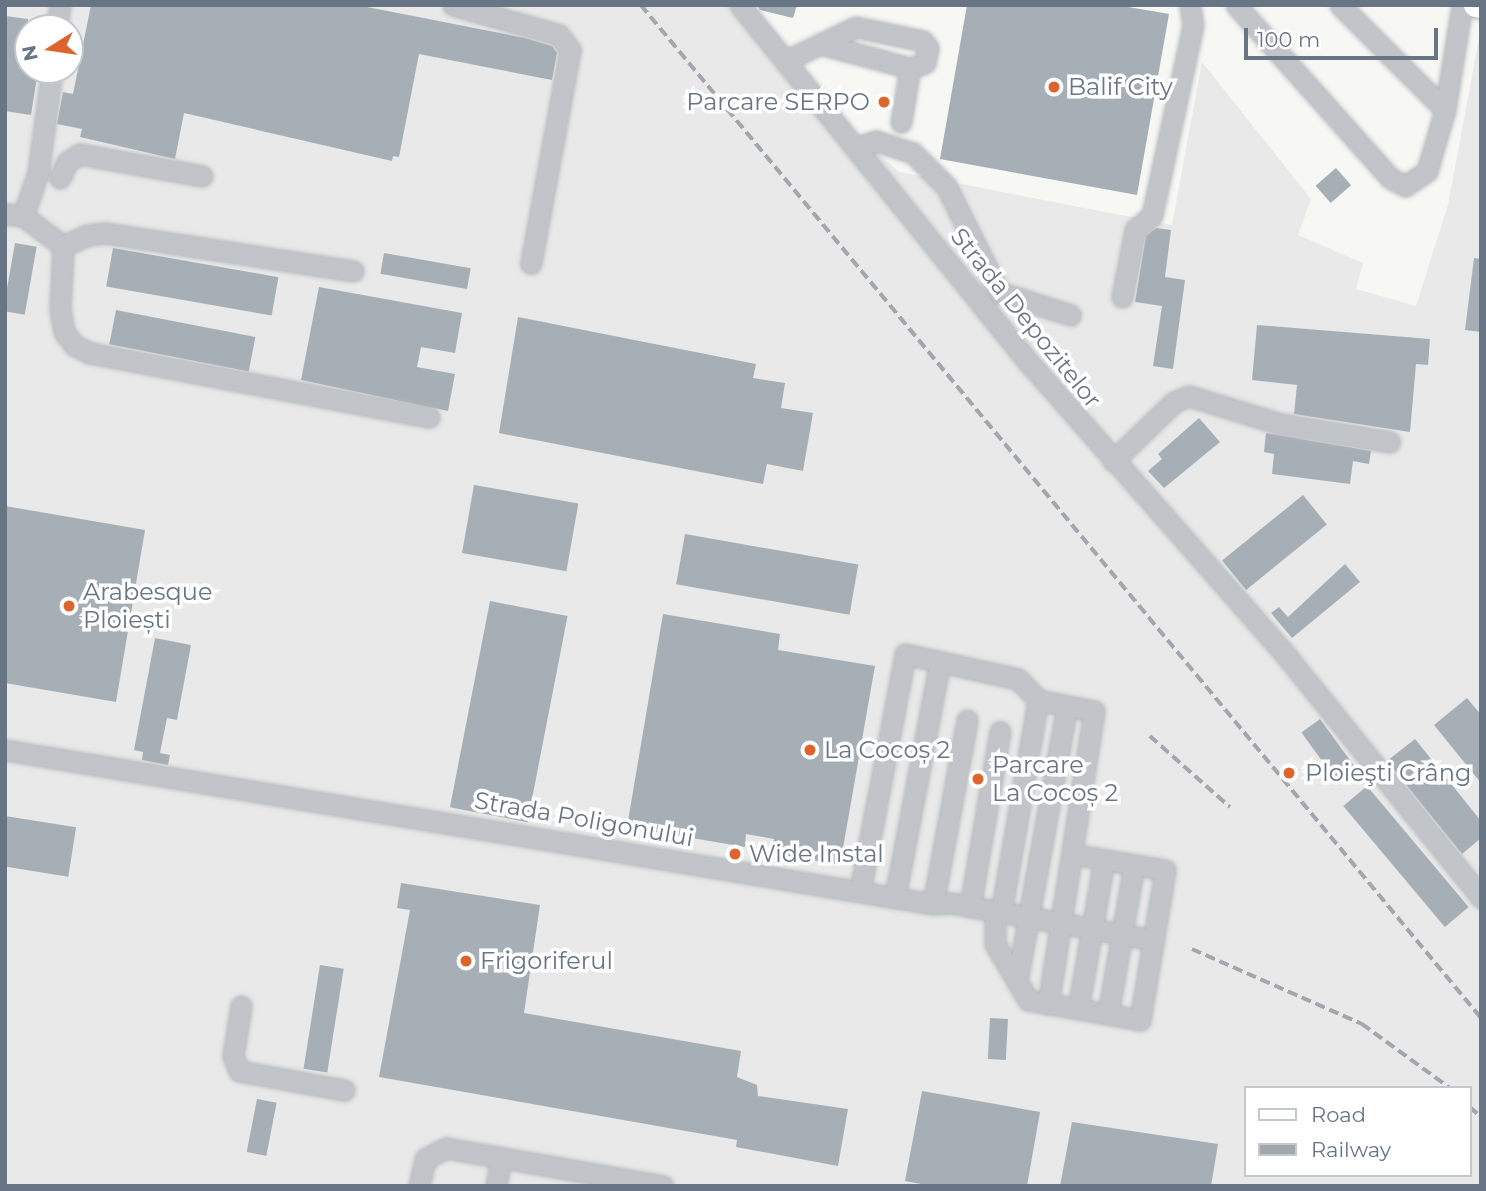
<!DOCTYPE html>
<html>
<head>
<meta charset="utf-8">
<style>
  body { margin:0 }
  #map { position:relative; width:1486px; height:1191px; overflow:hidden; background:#f7f7f4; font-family:Montserrat,sans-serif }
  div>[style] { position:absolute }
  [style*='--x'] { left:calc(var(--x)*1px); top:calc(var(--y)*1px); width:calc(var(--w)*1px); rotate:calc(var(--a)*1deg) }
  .built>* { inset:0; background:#e8e9e8 }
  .building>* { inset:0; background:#a7afb6; transform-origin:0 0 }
  .roads { filter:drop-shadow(0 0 2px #b4b8bc) drop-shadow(0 0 2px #b4b8bc) }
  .minor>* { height:19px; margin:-9.5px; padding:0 9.5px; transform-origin:9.5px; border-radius:9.5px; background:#c1c4c8 }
  .major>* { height:24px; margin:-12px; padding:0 12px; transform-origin:12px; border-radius:12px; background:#fff }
  .rail>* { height:3.5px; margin-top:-1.75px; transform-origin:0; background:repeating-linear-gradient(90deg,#a2a7ae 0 10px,transparent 0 15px) }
  .dots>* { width:19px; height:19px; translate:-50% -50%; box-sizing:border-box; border:4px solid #fff; border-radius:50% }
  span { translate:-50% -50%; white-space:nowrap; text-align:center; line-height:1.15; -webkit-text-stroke:7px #fff; paint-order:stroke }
  .poi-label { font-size:24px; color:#677585 }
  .left { translate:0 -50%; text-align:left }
  .right { translate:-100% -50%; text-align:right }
  .street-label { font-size:24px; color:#677585 }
  .frame { position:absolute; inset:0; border:7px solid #677585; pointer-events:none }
  .legend { position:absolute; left:1244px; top:1086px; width:228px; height:91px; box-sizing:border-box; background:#fff; border:2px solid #c2c8ce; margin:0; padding:9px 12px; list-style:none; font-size:21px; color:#677585 }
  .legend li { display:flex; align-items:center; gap:14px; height:35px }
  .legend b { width:35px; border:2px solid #c2c8ce }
  .north { position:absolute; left:14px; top:14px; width:70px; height:70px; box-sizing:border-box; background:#fff; border:2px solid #c2c8ce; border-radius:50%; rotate:258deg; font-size:19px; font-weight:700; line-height:28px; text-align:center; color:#677585 }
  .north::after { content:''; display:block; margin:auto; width:24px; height:32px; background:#de642d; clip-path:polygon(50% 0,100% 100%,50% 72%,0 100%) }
  .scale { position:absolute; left:1244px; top:28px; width:194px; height:32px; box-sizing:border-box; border:4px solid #677585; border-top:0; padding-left:9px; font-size:21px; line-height:24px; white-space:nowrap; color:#677585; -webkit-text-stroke:5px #fff; paint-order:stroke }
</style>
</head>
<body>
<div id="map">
  <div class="built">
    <i style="clip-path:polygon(evenodd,5px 5px,730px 5px,777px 61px,899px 172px,1172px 225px,1202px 62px,1311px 199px,1298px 235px,1363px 263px,1356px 289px,1416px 306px,1448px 205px,1481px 28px,1481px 1186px,5px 1186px,5px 5px,28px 28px,70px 28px,70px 70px,28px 70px,28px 28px,5px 5px,1246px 1088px,1470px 1088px,1470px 1175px,1246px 1175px,1246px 1088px)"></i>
  </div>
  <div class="building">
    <i style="clip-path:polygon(91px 5px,357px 5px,525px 38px,552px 46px,557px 53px,552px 80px,419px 54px,399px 157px,393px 156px,392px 161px,184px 113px,175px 159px,80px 137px,82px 129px,57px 124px,63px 92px,73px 94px)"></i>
    <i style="clip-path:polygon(757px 5px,797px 5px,793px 18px,760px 10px)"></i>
    <i style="clip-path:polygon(967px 5px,1117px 5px,1169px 14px,1137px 195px,940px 159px)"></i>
    <i style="clip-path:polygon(5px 16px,28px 19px,28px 70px,38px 70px,31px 115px,5px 111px)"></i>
    <i style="left:1336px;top:168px;width:23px;height:27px;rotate:49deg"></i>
    <i style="clip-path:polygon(1156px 228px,1171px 230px,1165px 277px,1185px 280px,1173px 369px,1153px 366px,1162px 306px,1135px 302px,1146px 236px)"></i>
    <i style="left:15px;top:243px;width:22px;height:69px;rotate:10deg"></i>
    <i style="left:113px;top:248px;width:168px;height:39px;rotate:10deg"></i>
    <i style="left:384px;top:253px;width:88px;height:21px;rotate:10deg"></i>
    <i style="clip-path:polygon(1474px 258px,1481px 259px,1481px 332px,1465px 330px)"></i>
    <i style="clip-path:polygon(319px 287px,462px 313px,455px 353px,421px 347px,417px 367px,455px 374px,448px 411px,301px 380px)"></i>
    <i style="left:116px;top:310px;width:142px;height:35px;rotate:11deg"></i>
    <i style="clip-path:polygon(518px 317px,756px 364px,753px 378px,785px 383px,781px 408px,813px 413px,803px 471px,767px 464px,763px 484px,499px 433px)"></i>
    <i style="clip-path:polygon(1257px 325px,1430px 339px,1428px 365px,1416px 364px,1410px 432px,1294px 414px,1297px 385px,1252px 380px)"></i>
    <i style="clip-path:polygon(1199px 418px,1220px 442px,1164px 488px,1148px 471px,1162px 459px,1158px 454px)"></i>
    <i style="clip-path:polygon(1266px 433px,1371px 451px,1369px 464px,1353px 461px,1350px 484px,1272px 474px,1274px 454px,1264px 452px)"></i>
    <i style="left:474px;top:485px;width:106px;height:69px;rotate:10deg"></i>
    <i style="left:1303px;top:495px;width:38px;height:104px;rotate:51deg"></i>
    <i style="clip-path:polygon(5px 506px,145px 530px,116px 702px,5px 683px)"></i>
    <i style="left:685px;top:534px;width:176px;height:51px;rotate:10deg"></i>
    <i style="clip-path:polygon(1345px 564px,1360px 582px,1292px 638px,1271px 613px,1279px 607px,1288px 617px)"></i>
    <i style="left:490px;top:601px;width:79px;height:210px;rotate:11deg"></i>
    <i style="clip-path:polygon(663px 614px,780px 634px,778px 650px,875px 666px,840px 865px,772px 853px,774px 839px,746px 834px,745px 847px,627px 827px)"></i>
    <i style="clip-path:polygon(155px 638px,191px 645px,177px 720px,167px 718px,160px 753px,170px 755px,168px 765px,142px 760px,143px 752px,134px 750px)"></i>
    <i style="clip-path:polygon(1467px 698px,1481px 715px,1481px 783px,1434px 725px)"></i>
    <i style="left:1320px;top:719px;width:60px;height:23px;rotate:54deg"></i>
    <i style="clip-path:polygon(1415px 739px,1481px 821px,1481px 838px,1462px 854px,1387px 761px)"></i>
    <i style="left:1367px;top:786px;width:158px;height:31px;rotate:50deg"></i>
    <i style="left:5px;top:816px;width:72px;height:50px;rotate:9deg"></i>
    <i style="clip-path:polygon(401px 883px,540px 905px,524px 1013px,741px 1051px,737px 1077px,757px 1085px,758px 1096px,848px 1109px,838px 1166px,736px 1147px,737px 1140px,379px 1077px,410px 910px,397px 908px)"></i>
    <i style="left:320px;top:965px;width:24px;height:105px;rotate:9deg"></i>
    <i style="left:990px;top:1018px;width:18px;height:41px;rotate:3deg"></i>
    <i style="clip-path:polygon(922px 1091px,1040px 1112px,1027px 1186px,932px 1186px,905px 1181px)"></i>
    <i style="left:257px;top:1099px;width:20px;height:54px;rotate:11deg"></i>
    <i style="clip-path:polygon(1072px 1122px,1218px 1144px,1211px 1186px,1060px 1186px)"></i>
  </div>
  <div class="roads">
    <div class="minor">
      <i style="--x:453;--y:5;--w:110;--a:15.8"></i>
      <i style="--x:559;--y:35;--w:19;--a:54"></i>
      <i style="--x:570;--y:50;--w:217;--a:100.4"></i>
      <i style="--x:740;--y:5;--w:463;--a:51.1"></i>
      <i style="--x:1031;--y:365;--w:383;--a:48.7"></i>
      <i style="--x:1284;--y:653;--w:314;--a:51.1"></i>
      <i style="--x:1236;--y:5;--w:232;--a:48.3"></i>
      <i style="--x:1390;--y:178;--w:17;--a:28"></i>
      <i style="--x:1405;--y:186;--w:27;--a:-34"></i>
      <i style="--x:1427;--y:171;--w:64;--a:-73.6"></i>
      <i style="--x:1445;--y:110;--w:106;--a:-80.8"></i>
      <i style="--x:1340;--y:5;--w:148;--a:45"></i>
      <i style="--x:57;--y:28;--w:23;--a:-83"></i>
      <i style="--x:820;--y:44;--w:93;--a:14.9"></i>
      <i style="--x:910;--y:68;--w:55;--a:99.5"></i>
      <i style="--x:787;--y:60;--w:76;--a:-25.6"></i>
      <i style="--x:856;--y:27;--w:68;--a:11.8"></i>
      <i style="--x:923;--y:41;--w:9;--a:54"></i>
      <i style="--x:928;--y:48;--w:15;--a:101"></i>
      <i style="--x:925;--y:63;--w:16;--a:162"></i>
      <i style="--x:857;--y:147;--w:20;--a:-18"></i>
      <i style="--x:876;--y:141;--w:39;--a:18"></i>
      <i style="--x:913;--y:153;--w:47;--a:45"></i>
      <i style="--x:946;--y:186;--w:119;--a:63.4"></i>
      <i style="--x:999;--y:292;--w:75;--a:17.9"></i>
      <i style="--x:60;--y:178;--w:17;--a:-66"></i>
      <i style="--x:67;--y:162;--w:15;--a:-32"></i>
      <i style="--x:80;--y:154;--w:124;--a:10.2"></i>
      <i style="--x:5;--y:214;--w:18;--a:6"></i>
      <i style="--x:23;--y:216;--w:50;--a:36.9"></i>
      <i style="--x:23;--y:216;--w:46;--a:-70.8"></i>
      <i style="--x:38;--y:173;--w:104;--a:-82.3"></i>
      <i style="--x:63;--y:246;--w:63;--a:92.7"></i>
      <i style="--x:60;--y:309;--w:23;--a:80"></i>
      <i style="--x:64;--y:332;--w:16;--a:52"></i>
      <i style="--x:74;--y:345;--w:18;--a:27"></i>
      <i style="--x:90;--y:353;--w:345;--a:10.7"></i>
      <i style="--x:63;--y:246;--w:27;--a:-24"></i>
      <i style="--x:88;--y:235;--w:17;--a:-7"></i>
      <i style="--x:105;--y:233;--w:251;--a:8.7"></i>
      <i style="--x:1122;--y:297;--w:68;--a:-79"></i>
      <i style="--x:1135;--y:230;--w:23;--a:-41"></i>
      <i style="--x:1152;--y:215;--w:194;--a:-77.8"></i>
      <i style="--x:1193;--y:25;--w:20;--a:-99"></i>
      <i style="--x:1113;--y:461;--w:85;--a:-44"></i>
      <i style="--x:1174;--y:402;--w:16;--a:-22"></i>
      <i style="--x:1189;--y:396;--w:95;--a:17.1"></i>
      <i style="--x:1280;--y:424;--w:111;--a:9.3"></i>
      <i style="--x:5;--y:750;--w:941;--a:9.42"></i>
      <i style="--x:933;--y:904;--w:19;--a:-3"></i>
      <i style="--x:952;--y:903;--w:204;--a:10.4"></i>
      <i style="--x:860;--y:891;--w:241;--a:-79.2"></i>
      <i style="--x:905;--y:654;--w:116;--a:12.5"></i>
      <i style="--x:1018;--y:679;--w:29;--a:46"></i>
      <i style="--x:1038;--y:700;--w:57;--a:11.1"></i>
      <i style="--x:1094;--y:711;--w:297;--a:98.9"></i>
      <i style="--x:895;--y:897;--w:239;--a:-79.2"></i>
      <i style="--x:933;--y:904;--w:187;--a:-79.5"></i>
      <i style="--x:970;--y:907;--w:178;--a:-80.3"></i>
      <i style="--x:995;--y:912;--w:32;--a:90"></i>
      <i style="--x:995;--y:944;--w:65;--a:59.5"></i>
      <i style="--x:1028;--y:1000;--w:114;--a:10.1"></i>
      <i style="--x:1140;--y:1020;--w:152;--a:-80.5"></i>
      <i style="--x:1165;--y:870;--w:94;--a:-170.2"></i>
      <i style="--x:1001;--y:913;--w:216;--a:-80.1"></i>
      <i style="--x:1017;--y:981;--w:279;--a:-79.7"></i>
      <i style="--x:241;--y:1006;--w:51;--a:99.1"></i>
      <i style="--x:233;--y:1056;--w:16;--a:68"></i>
      <i style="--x:239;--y:1071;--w:107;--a:10.3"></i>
      <i style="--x:1078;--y:1009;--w:151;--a:-80.1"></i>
      <i style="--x:1108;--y:1014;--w:151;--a:-80.1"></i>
      <i style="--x:419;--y:1186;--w:28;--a:-77"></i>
      <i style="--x:425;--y:1159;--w:24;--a:-28"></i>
      <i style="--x:446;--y:1148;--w:220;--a:9.9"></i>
      <i style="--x:496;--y:1186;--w:28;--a:-80"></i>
    </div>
    <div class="major">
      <i style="--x:1476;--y:5;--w:5;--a:11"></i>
    </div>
  </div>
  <div class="rail">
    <i style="--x:641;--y:5;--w:1316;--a:50.33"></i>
    <i style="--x:1150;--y:736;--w:107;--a:41.6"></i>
    <i style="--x:1192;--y:949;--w:186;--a:23.8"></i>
    <i style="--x:1362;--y:1024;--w:109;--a:36"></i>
    <i style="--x:1470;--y:1107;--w:15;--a:42"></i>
  </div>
  <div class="dots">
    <i style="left:1054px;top:87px;background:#de642d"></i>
    <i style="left:884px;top:102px;background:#de642d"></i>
    <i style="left:69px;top:606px;background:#de642d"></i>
    <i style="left:810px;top:750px;background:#de642d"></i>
    <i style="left:1289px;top:773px;background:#de642d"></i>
    <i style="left:978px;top:779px;background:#de642d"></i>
    <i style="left:735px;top:854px;background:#de642d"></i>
    <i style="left:466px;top:961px;background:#de642d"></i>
  </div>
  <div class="poi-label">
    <span class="left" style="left:1068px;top:87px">Balif City</span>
    <span class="right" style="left:870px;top:102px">Parcare SERPO</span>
    <span class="left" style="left:83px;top:606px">Arabesque<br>Ploiești</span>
    <span class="left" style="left:824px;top:750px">La Cocoș 2</span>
    <span class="left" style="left:992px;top:779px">Parcare<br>La Cocoș 2</span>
    <span class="left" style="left:1305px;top:773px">Ploieşti Crâng</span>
    <span class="left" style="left:749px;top:854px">Wide Instal</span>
    <span class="left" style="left:480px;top:961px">Frigoriferul</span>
  </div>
  <div class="street-label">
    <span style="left:1026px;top:318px;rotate:51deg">Strada Depozitelor</span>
    <span style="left:584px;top:819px;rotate:10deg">Strada Poligonului</span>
  </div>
  <div class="frame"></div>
  <ul class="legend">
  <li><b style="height:9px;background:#fff"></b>Road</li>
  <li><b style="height:9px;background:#a2a7ae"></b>Railway</li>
  </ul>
  <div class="north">N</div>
  <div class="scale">100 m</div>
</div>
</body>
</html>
